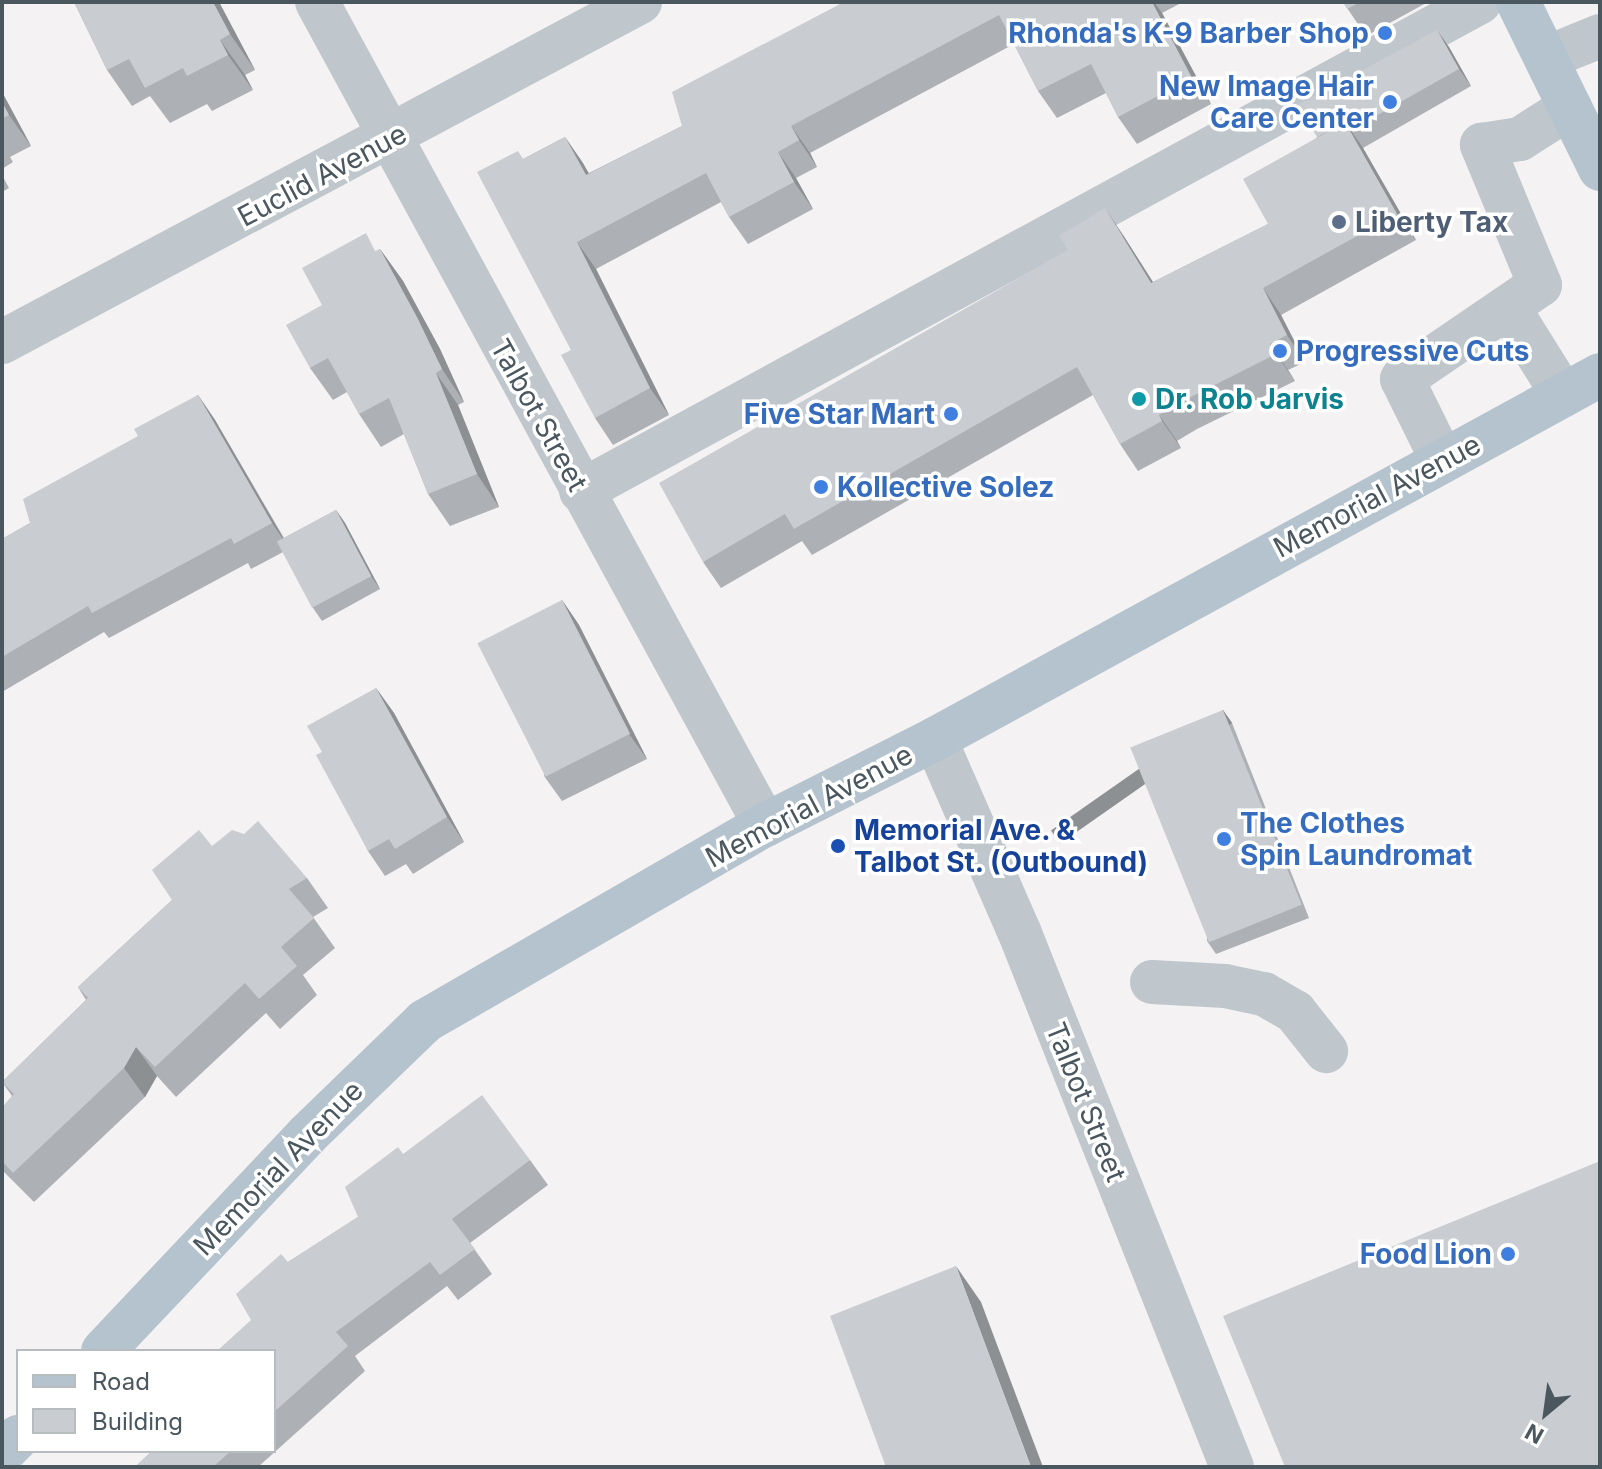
<!DOCTYPE html>
<html>
<head>
<meta charset="utf-8">
<style>
  body { margin:0 }
  #map { position:relative; width:1602px; height:1469px; overflow:hidden; background:#f4f2f2; font-family:Inter,sans-serif }
  div>[style] { position:absolute }
  [style*='--x'] { left:calc(var(--x)*1px); top:calc(var(--y)*1px); width:calc(var(--w)*1px); rotate:calc(var(--a)*1deg) }
  .minor>* { height:44px; margin:-22px; padding:0 22px; transform-origin:22px; border-radius:22px; background:#bfc7cd }
  .major>* { height:44px; margin:-22px; padding:0 22px; transform-origin:22px; border-radius:22px; background:#b4c3cd }
  .wall>* { inset:0; background:#adb0b4 }
  .shaded-wall>* { inset:0; background:#8d9092; transform-origin:0 0 }
  .building>* { inset:0; background:#c9cdd1; transform-origin:0 0 }
  .dots>* { width:22px; height:22px; translate:-50% -50%; box-sizing:border-box; border:4px solid #fff; border-radius:50% }
  span { translate:-50% -50%; white-space:nowrap; text-align:center; line-height:1.15; -webkit-text-stroke:7px #fff; paint-order:stroke }
  .shop-label { font-size:28px; color:#366cbe; font-weight:700 }
  .right { translate:-100% -50%; text-align:right }
  .left { translate:0 -50%; text-align:left }
  .street-label { font-size:28px; color:#4b575e }
  .service-label { font-size:28px; color:#4e5e75; font-weight:700 }
  .culture-label { font-size:28px; color:#0d838f; font-weight:700 }
  .transit-label { font-size:28px; color:#164399; font-weight:700 }
  .frame { position:absolute; inset:0; border:4px solid #4b575e; pointer-events:none }
  .legend { position:absolute; left:16px; top:1349px; width:260px; height:104px; box-sizing:border-box; background:#fff; border:2px solid #b7bcbf; margin:0; padding:10px 14px; list-style:none; font-size:24px; color:#4b575e }
  .legend li { display:flex; align-items:center; gap:16px; height:40px }
  .legend b { width:40px; border:2px solid #b7bcbf }
  .north { position:absolute; left:1506px; top:1373px; width:80px; height:80px; -webkit-text-stroke:6px #fff; paint-order:stroke; rotate:209deg; font-size:22px; font-weight:700; line-height:32px; text-align:center; color:#4b575e }
  .north::after { content:''; display:block; margin:auto; width:28px; height:36px; background:#4b575e; clip-path:polygon(50% 0,100% 100%,50% 72%,0 100%) }
</style>
</head>
<body>
<div id="map">
  <div class="minor">
    <i style="--x:317;--y:2;--w:937;--a:61.44"></i>
    <i style="--x:1546;--y:58;--w:58;--a:-22.2"></i>
    <i style="--x:1508;--y:307;--w:104;--a:58"></i>
    <i style="--x:2;--y:342;--w:723;--a:-28.05"></i>
    <i style="--x:1442;--y:460;--w:90;--a:-116.3"></i>
    <i style="--x:1402;--y:379;--w:167;--a:-34.3"></i>
    <i style="--x:1540;--y:285;--w:152;--a:-112.5"></i>
    <i style="--x:1482;--y:145;--w:38;--a:-9"></i>
    <i style="--x:1520;--y:139;--w:59;--a:-32.6"></i>
    <i style="--x:581;--y:491;--w:1023;--a:-28.54"></i>
    <i style="--x:935;--y:739;--w:210;--a:66.4"></i>
    <i style="--x:1019;--y:931;--w:577;--a:68.33"></i>
    <i style="--x:1152;--y:982;--w:73;--a:3.1"></i>
    <i style="--x:1225;--y:986;--w:40;--a:12"></i>
    <i style="--x:1264;--y:994;--w:36;--a:30"></i>
    <i style="--x:1295;--y:1012;--w:50;--a:51.5"></i>
  </div>
  <div class="major">
    <i style="--x:1518;--y:2;--w:186;--a:63.8"></i>
    <i style="--x:103;--y:1351;--w:297;--a:-46.6"></i>
    <i style="--x:307;--y:1135;--w:164;--a:-44"></i>
    <i style="--x:425;--y:1021;--w:392;--a:-30"></i>
    <i style="--x:765;--y:825;--w:191;--a:-26.8"></i>
    <i style="--x:935;--y:739;--w:758;--a:-28.69"></i>
    <i style="--x:2;--y:1453;--w:23;--a:-45"></i>
  </div>
  <div class="wall">
    <i style="clip-path:polygon(74px 2px,219px 2px,255px 70px,245px 75px,253px 90px,212px 111px,207px 104px,170px 123px,150px 96px,132px 106px,107px 70px)"></i>
    <i style="clip-path:polygon(844px 2px,1183px 2px,1162px 13px,1211px 104px,1137px 144px,1118px 117px,1106px 93px,1057px 118px,1038px 91px,1014px 44px,810px 153px,817px 167px,796px 178px,813px 209px,748px 244px,729px 217px,721px 202px,596px 269px,669px 415px,613px 445px,595px 418px,571px 350px,523px 159px,565px 137px,589px 173px,682px 126px)"></i>
    <i style="clip-path:polygon(1343px 2px,1428px 2px,1366px 36px)"></i>
    <i style="clip-path:polygon(1449px 47px,1471px 86px,1363px 148px,1416px 240px,1281px 315px,1305px 362px,1288px 370px,1295px 381px,1197px 429px,1177px 441px,1181px 448px,1138px 471px,1120px 444px,1093px 395px,812px 555px,802px 541px,721px 588px,703px 562px,1123px 235px,1153px 282px,1268px 224px,1317px 137px)"></i>
    <i style="clip-path:polygon(2px 92px,31px 146px,10px 157px,13px 162px,2px 169px)"></i>
    <i style="clip-path:polygon(2px 175px,9px 188px,2px 192px)"></i>
    <i style="clip-path:polygon(380px 249px,403px 281px,440px 349px,464px 402px,458px 405px,499px 507px,450px 526px,428px 494px,404px 434px,381px 447px,359px 414px,347px 392px,333px 400px,310px 368px,322px 305px)"></i>
    <i style="clip-path:polygon(198px 395px,215px 420px,284px 538px,336px 510px,345px 523px,380px 589px,322px 621px,313px 608px,283px 552px,251px 569px,248px 563px,109px 638px,104px 632px,2px 692px,2px 539px,30px 523px,138px 436px)"></i>
    <i style="clip-path:polygon(562px 600px,579px 625px,647px 759px,562px 801px,544px 776px)"></i>
    <i style="clip-path:polygon(376px 688px,394px 713px,464px 842px,413px 874px,406px 864px,385px 876px,368px 851px,322px 752px)"></i>
    <i style="clip-path:polygon(1223px 710px,1232px 723px,1309px 918px,1216px 954px,1207px 941px)"></i>
    <i style="clip-path:polygon(212px 846px,307px 878px,328px 908px,313px 917px,335px 948px,303px 975px,317px 995px,280px 1029px,266px 1013px,176px 1097px,157px 1076px,145px 1097px,34px 1202px,2px 1170px,2px 1108px,12px 1096px,2px 1082px,86px 1000px,78px 987px,172px 900px)"></i>
    <i style="clip-path:polygon(403px 1154px,530px 1160px,548px 1185px,470px 1243px,492px 1274px,458px 1300px,447px 1286px,355px 1356px,365px 1371px,258px 1467px,135px 1467px,152px 1451px,274px 1451px,274px 1351px,251px 1320px,288px 1262px,358px 1217px)"></i>
  </div>
  <div class="shaded-wall">
    <i style="clip-path:polygon(213px 2px,219px 2px,255px 70px,230px 34px)"></i>
    <i style="clip-path:polygon(1152px 2px,1154px 2px,1162px 13px,1211px 104px,1192px 78px)"></i>
    <i style="clip-path:polygon(1437px 30px,1449px 47px,1471px 86px,1459px 69px)"></i>
    <i style="clip-path:polygon(220px 40px,245px 75px,253px 90px,228px 55px)"></i>
    <i style="clip-path:polygon(2px 92px,31px 146px,9px 115px,2px 102px)"></i>
    <i style="clip-path:polygon(1345px 122px,1363px 148px,1416px 240px,1397px 214px)"></i>
    <i style="clip-path:polygon(791px 126px,810px 153px,817px 167px,799px 140px)"></i>
    <i style="clip-path:polygon(565px 137px,583px 163px,604px 202px,586px 175px)"></i>
    <i style="clip-path:polygon(778px 152px,796px 178px,813px 209px,794px 182px)"></i>
    <i style="clip-path:polygon(1105px 208px,1123px 235px,1170px 309px,1151px 283px)"></i>
    <i style="clip-path:polygon(577px 242px,596px 269px,669px 415px,650px 388px)"></i>
    <i style="clip-path:polygon(380px 249px,403px 281px,440px 349px,464px 402px,442px 369px)"></i>
    <i style="clip-path:polygon(1263px 288px,1281px 315px,1305px 362px,1287px 335px)"></i>
    <i style="clip-path:polygon(1270px 344px,1288px 370px,1295px 381px,1276px 354px)"></i>
    <i style="clip-path:polygon(436px 373px,458px 405px,499px 507px,477px 474px)"></i>
    <i style="clip-path:polygon(198px 395px,215px 420px,289px 548px,272px 523px)"></i>
    <i style="clip-path:polygon(1159px 415px,1177px 441px,1181px 448px,1162px 421px)"></i>
    <i style="clip-path:polygon(336px 510px,345px 523px,380px 589px,371px 576px)"></i>
    <i style="clip-path:polygon(562px 600px,579px 625px,647px 759px,629px 734px)"></i>
    <i style="clip-path:polygon(376px 688px,394px 713px,464px 842px,447px 817px)"></i>
    <i style="left:1223px;top:710px;width:16px;height:210px;rotate:55deg"></i>
    <i style="clip-path:polygon(136px 1047px,157px 1076px,145px 1097px,124px 1068px)"></i>
    <i style="clip-path:polygon(956px 1266px,981px 1302px,1043px 1467px,1031px 1467px)"></i>
  </div>
  <div class="building">
    <i style="clip-path:polygon(74px 2px,213px 2px,230px 34px,220px 40px,228px 55px,187px 76px,183px 68px,145px 88px,129px 59px,107px 70px)"></i>
    <i style="clip-path:polygon(844px 2px,1152px 2px,1192px 78px,1118px 117px,1091px 64px,1038px 91px,999px 15px,791px 126px,799px 140px,778px 152px,794px 182px,729px 217px,706px 173px,577px 242px,650px 388px,595px 418px,561px 355px,571px 350px,477px 172px,518px 151px,523px 159px,565px 137px,586px 175px,682px 126px,672px 92px)"></i>
    <i style="clip-path:polygon(1343px 2px,1360px 2px,1347px 9px)"></i>
    <i style="clip-path:polygon(1437px 30px,1459px 69px,1351px 130px,1345px 122px,1317px 137px,1298px 105px)"></i>
    <i style="clip-path:polygon(2px 102px,9px 115px,2px 119px)"></i>
    <i style="clip-path:polygon(1345px 122px,1397px 214px,1263px 288px,1287px 335px,1270px 344px,1276px 354px,1179px 403px,1159px 415px,1162px 421px,1120px 444px,1077px 367px,794px 529px,785px 514px,703px 562px,659px 483px,1068px 250px,1059px 236px,1105px 208px,1151px 283px,1268px 224px,1243px 179px)"></i>
    <i style="clip-path:polygon(366px 233px,375px 251px,380px 249px,417px 317px,442px 369px,436px 373px,477px 474px,428px 494px,389px 398px,359px 414px,328px 358px,310px 368px,286px 325px,322px 305px,302px 268px)"></i>
    <i style="clip-path:polygon(198px 395px,272px 523px,234px 544px,231px 538px,92px 613px,88px 606px,2px 657px,2px 539px,30px 523px,23px 499px,138px 436px,134px 429px)"></i>
    <i style="left:336px;top:510px;width:75px;height:67px;rotate:62deg"></i>
    <i style="left:562px;top:600px;width:150px;height:95px;rotate:63deg"></i>
    <i style="clip-path:polygon(376px 688px,447px 817px,395px 849px,389px 839px,368px 851px,316px 755px,322px 752px,307px 726px)"></i>
    <i style="left:1223px;top:710px;width:210px;height:100px;rotate:68deg"></i>
    <i style="clip-path:polygon(258px 821px,307px 878px,289px 889px,314px 918px,281px 947px,297px 966px,259px 999px,245px 983px,155px 1067px,136px 1047px,124px 1068px,13px 1173px,2px 1161px,2px 1108px,14px 1094px,2px 1082px,88px 998px,78px 987px,172px 900px,152px 870px,199px 830px,212px 846px,232px 830px,244px 834px)"></i>
    <i style="clip-path:polygon(482px 1095px,530px 1160px,452px 1219px,475px 1249px,440px 1275px,430px 1262px,336px 1332px,348px 1346px,274px 1412px,274px 1351px,217px 1351px,251px 1320px,236px 1294px,281px 1254px,288px 1262px,358px 1217px,345px 1187px,398px 1147px,403px 1154px)"></i>
    <i style="clip-path:polygon(1600px 1161px,1600px 1467px,1285px 1467px,1223px 1316px)"></i>
    <i style="clip-path:polygon(956px 1266px,1031px 1467px,886px 1467px,830px 1316px)"></i>
    <i style="clip-path:polygon(152px 1451px,231px 1451px,214px 1466px,215px 1467px,135px 1467px)"></i>
  </div>
  <div class="dots">
    <i style="left:1385px;top:33px;background:#3f7fe0"></i>
    <i style="left:1390px;top:102px;background:#3f7fe0"></i>
    <i style="left:1339px;top:222px;background:#5c6f8a"></i>
    <i style="left:1280px;top:351px;background:#3f7fe0"></i>
    <i style="left:1139px;top:399px;background:#0f9aa8"></i>
    <i style="left:951px;top:414px;background:#3f7fe0"></i>
    <i style="left:821px;top:487px;background:#3f7fe0"></i>
    <i style="left:1224px;top:839px;background:#3f7fe0"></i>
    <i style="left:838px;top:846px;background:#1a4fb4"></i>
    <i style="left:1508px;top:1254px;background:#3f7fe0"></i>
  </div>
  <div class="shop-label">
    <span class="right" style="left:1369px;top:33px">Rhonda's K-9 Barber Shop</span>
    <span class="right" style="left:1374px;top:102px">New Image Hair<br>Care Center</span>
    <span class="left" style="left:1296px;top:351px">Progressive Cuts</span>
    <span class="right" style="left:935px;top:414px">Five Star Mart</span>
    <span class="left" style="left:837px;top:487px">Kollective Solez</span>
    <span class="left" style="left:1240px;top:839px">The Clothes<br>Spin Laundromat</span>
    <span class="right" style="left:1492px;top:1254px">Food Lion</span>
  </div>
  <div class="street-label">
    <span style="left:322px;top:175px;rotate:-28deg">Euclid Avenue</span>
    <span style="left:539px;top:415px;rotate:61deg">Talbot Street</span>
    <span style="left:1377px;top:496px;rotate:-28deg">Memorial Avenue</span>
    <span style="left:809px;top:806px;rotate:-28deg">Memorial Avenue</span>
    <span style="left:1086px;top:1102px;rotate:68deg">Talbot Street</span>
    <span style="left:278px;top:1168px;rotate:-46deg">Memorial Avenue</span>
  </div>
  <div class="service-label">
    <span class="left" style="left:1355px;top:222px">Liberty Tax</span>
  </div>
  <div class="culture-label">
    <span class="left" style="left:1155px;top:399px">Dr. Rob Jarvis</span>
  </div>
  <div class="transit-label">
    <span class="left" style="left:854px;top:846px">Memorial Ave. &amp;<br>Talbot St. (Outbound)</span>
  </div>
  <div class="frame"></div>
  <ul class="legend">
  <li><b style="height:10px;background:#b4c3cd"></b>Road</li>
  <li><b style="height:22px;background:#c9cdd1"></b>Building</li>
  </ul>
  <div class="north">N</div>
</div>
</body>
</html>
